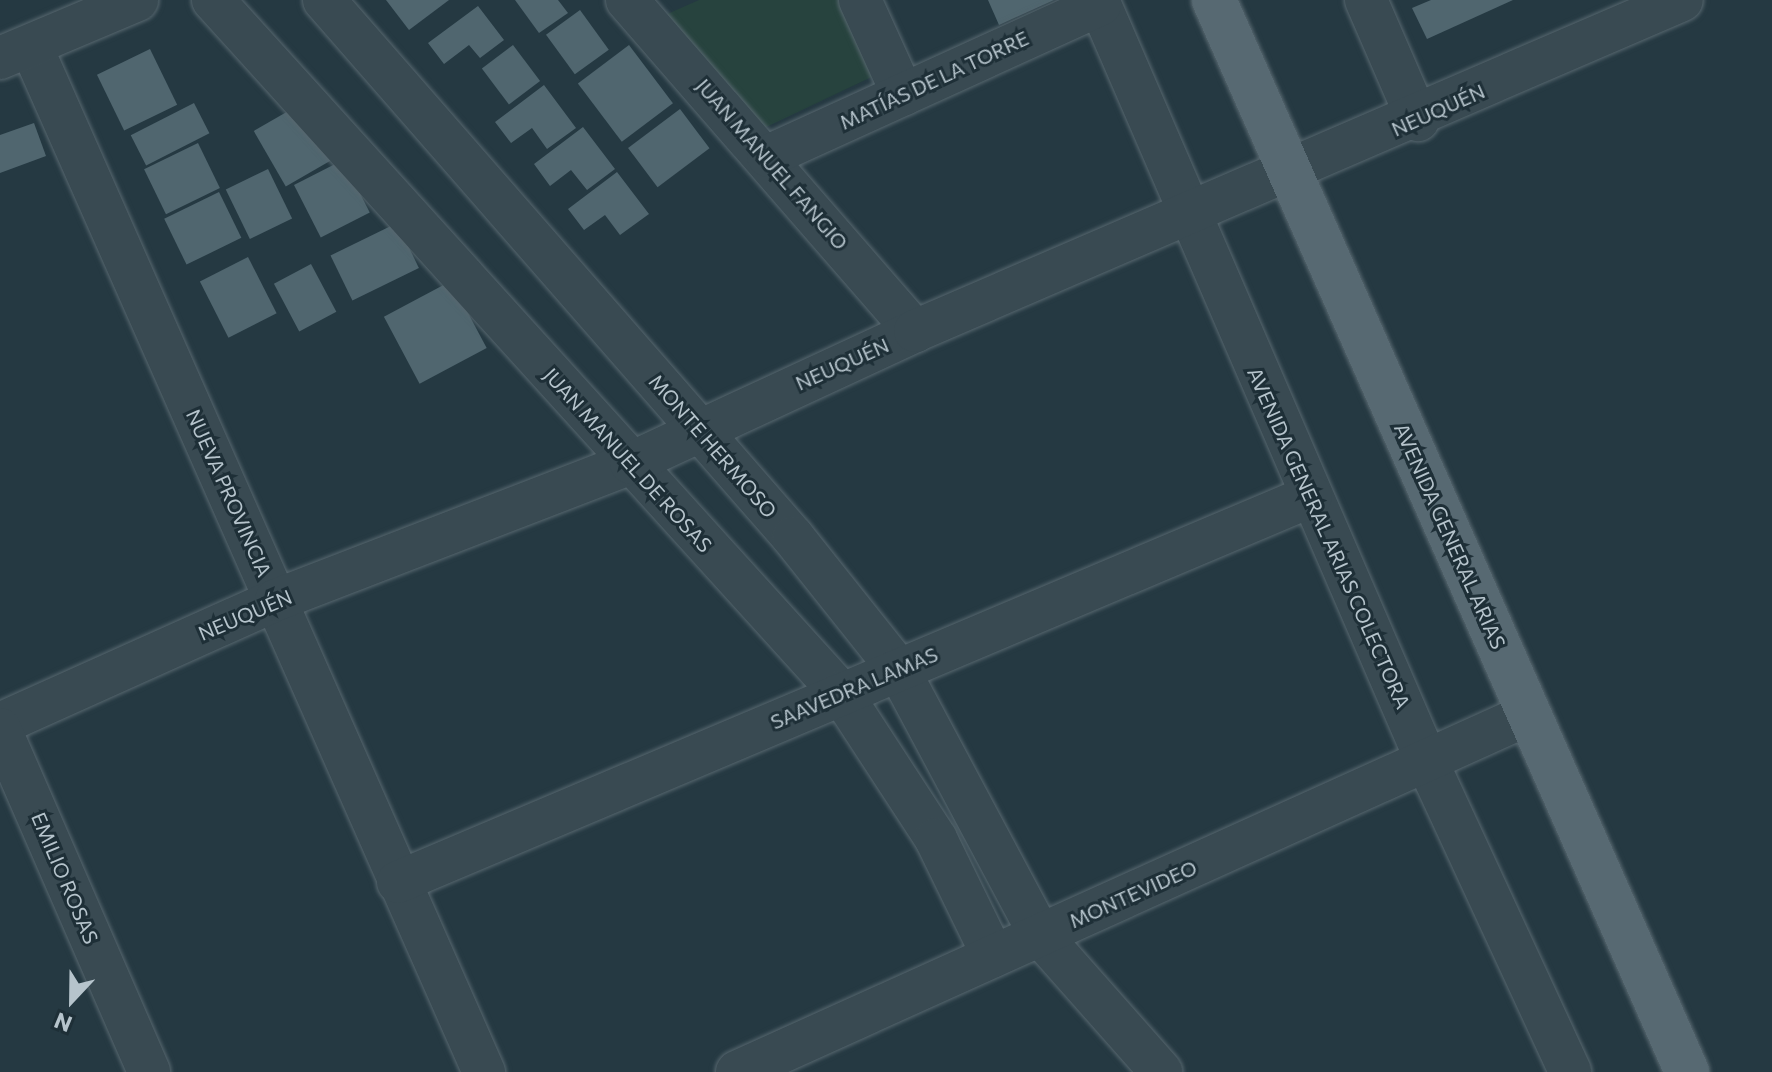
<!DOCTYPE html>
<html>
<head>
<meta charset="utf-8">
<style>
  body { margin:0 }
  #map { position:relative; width:1772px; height:1072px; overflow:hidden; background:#253942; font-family:Commissioner,sans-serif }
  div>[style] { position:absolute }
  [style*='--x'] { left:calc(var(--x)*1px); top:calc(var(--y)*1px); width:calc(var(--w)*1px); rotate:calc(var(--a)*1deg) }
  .green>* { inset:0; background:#27433e }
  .building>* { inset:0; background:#50666f; transform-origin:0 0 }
  .roads { filter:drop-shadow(0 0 2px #57676f) drop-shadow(0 0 2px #57676f) }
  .minor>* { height:42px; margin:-21px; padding:0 21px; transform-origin:21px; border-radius:21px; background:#394a52 }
  .major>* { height:44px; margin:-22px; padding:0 22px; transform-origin:22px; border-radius:22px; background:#576972 }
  span { translate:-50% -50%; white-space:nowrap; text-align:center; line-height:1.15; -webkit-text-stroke:6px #1e2f37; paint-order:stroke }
  .street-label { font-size:20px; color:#b6c4cc }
  .north { position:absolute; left:32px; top:960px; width:80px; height:80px; -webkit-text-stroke:6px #1e2f37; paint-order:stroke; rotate:202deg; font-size:22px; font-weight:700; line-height:32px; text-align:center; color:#b6c4cc }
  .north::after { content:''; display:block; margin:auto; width:28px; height:36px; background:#b6c4cc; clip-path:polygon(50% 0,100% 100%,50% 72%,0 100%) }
</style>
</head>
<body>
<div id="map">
  <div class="green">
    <i style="clip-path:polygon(699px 0,845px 0,878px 74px,758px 131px,665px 15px)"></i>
  </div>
  <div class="building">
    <i style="clip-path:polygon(386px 0,449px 0,409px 30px)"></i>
    <i style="clip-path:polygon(515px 0,558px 0,568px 13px,539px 33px)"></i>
    <i style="clip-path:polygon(988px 0,1054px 0,999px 25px)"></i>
    <i style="clip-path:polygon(1431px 0,1513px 0,1427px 39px,1412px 8px)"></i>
    <i style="clip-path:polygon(478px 6px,504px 40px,480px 58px,469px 45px,444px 64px,428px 43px)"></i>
    <i style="left:580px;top:10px;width:49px;height:42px;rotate:54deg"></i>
    <i style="left:513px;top:45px;width:45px;height:39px;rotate:53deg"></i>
    <i style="left:629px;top:45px;width:73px;height:64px;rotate:53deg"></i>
    <i style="left:150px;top:49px;width:62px;height:59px;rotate:64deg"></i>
    <i style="clip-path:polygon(544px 85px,576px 128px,547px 149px,532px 128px,511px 143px,495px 122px)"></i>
    <i style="left:304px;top:102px;width:64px;height:58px;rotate:60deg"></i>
    <i style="left:194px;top:103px;width:34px;height:71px;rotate:63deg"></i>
    <i style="left:680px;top:109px;width:49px;height:65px;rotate:53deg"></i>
    <i style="clip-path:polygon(34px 123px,46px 156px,0 173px,0 135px)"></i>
    <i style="clip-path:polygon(583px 127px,615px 169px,587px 190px,571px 170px,550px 186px,534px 164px)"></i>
    <i style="left:198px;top:143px;width:50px;height:60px;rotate:64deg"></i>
    <i style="left:343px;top:160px;width:59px;height:55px;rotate:63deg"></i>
    <i style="left:268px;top:169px;width:55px;height:47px;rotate:64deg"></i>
    <i style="clip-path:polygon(617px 172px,649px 214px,620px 235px,605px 215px,584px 230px,568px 209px)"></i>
    <i style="left:219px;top:192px;width:51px;height:61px;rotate:64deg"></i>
    <i style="left:397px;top:223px;width:50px;height:74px;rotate:64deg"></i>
    <i style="left:248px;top:257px;width:63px;height:54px;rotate:63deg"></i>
    <i style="left:311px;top:264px;width:54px;height:42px;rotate:62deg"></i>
    <i style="left:451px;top:281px;width:76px;height:76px;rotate:62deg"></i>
  </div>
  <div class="roads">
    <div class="minor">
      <i style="--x:213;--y:0;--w:935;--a:47.82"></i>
      <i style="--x:841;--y:693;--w:174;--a:56.9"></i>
      <i style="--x:936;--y:839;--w:130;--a:64"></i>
      <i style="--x:324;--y:0;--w:713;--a:48.87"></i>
      <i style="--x:793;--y:537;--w:169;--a:51.5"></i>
      <i style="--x:898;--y:669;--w:302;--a:61.9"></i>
      <i style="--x:1040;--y:935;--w:183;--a:48.5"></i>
      <i style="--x:627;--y:0;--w:439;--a:49"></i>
      <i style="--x:860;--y:0;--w:104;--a:65.6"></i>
      <i style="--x:1098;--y:0;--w:832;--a:66.64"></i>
      <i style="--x:1428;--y:764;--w:339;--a:65.2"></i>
      <i style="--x:1366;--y:0;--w:131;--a:66.6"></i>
      <i style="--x:31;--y:46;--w:1122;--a:66.18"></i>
      <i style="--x:0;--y:58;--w:149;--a:-22.9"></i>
      <i style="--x:768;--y:156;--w:365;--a:-24.5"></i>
      <i style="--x:0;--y:724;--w:303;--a:-24.2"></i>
      <i style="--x:276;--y:600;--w:381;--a:-21.1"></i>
      <i style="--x:631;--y:463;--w:313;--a:-24.9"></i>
      <i style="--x:915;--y:331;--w:835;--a:-23.34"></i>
      <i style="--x:0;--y:729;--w:374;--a:66.5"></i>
      <i style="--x:398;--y:882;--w:991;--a:-22.92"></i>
      <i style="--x:737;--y:1072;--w:869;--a:-24.32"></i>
    </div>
    <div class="major">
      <i style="--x:1214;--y:0;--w:1172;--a:66.19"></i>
    </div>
  </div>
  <div class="street-label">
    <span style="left:934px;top:80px;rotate:-25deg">MATÍAS DE LA TORRE</span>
    <span style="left:1438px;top:110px;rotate:-24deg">NEUQUÉN</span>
    <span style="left:772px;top:164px;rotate:49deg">JUAN MANUEL FANGIO</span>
    <span style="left:842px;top:364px;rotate:-24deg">NEUQUÉN</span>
    <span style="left:713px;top:446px;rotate:49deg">MONTE HERMOSO</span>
    <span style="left:628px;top:460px;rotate:48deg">JUAN MANUEL DE ROSAS</span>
    <span style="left:229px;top:493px;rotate:66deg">NUEVA PROVINCIA</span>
    <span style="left:1450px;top:536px;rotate:66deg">AVENIDA GENERAL ARIAS</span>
    <span style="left:1329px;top:538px;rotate:66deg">AVENIDA GENERAL ARIAS COLECTORA</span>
    <span style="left:245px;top:615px;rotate:-23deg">NEUQUÉN</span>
    <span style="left:854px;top:688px;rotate:-23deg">SAAVEDRA LAMAS</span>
    <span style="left:65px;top:878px;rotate:67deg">EMILIO ROSAS</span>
    <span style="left:1133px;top:894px;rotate:-24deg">MONTEVIDEO</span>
  </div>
  <div class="north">N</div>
</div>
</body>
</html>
